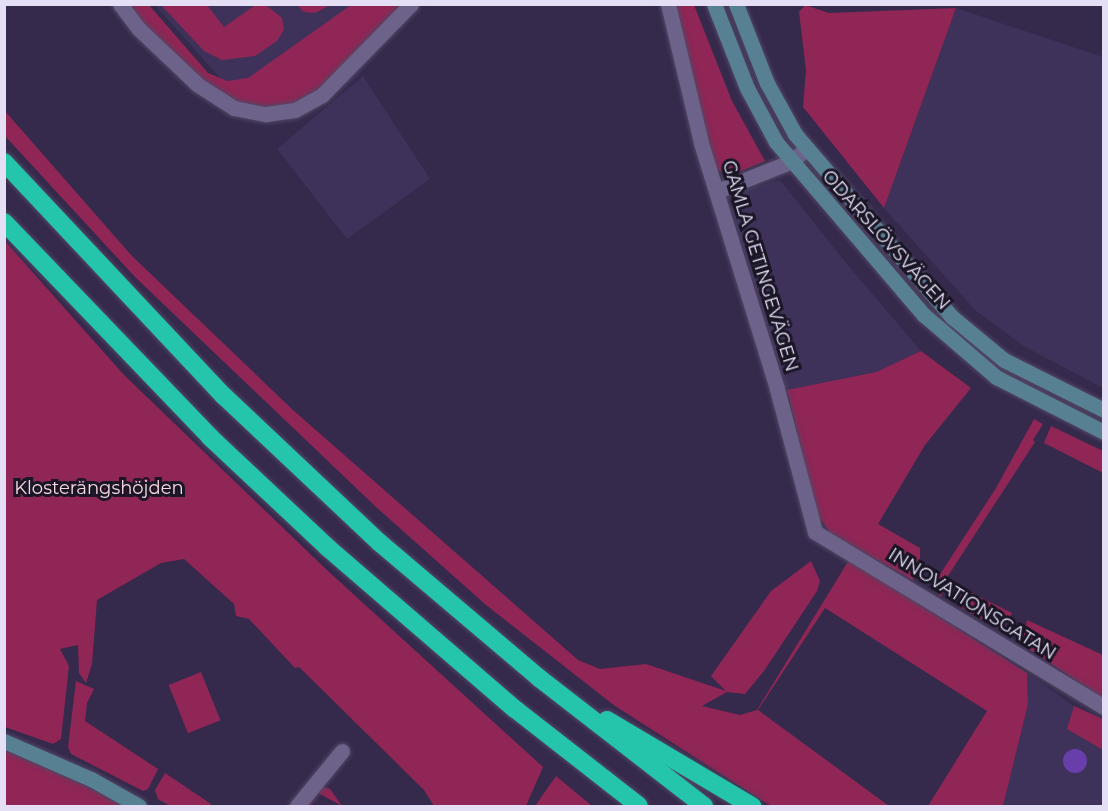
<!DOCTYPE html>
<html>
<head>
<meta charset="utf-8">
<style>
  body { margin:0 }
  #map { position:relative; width:1108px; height:811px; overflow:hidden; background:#35294c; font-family:Montserrat,sans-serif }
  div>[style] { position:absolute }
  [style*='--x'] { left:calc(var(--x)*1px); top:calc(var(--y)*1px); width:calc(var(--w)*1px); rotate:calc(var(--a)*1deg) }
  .built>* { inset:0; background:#3e325a }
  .green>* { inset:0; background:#8f2655; transform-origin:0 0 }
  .water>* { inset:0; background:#683eaa }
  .round { border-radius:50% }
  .roads { filter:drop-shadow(0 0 2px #514764) drop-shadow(0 0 2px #514764) }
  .street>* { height:15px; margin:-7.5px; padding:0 7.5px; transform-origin:7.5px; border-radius:7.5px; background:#6d6289 }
  .secondary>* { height:15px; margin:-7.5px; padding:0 7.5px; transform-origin:7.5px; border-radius:7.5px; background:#578093 }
  .highway>* { height:18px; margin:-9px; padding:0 9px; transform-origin:9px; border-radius:9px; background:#24c5aa }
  span { translate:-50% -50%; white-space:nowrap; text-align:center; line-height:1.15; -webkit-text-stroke:6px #1a1625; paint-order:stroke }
  .street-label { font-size:18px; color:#e5dff6 }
  .park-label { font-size:18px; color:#f8d7e1 }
  .frame { position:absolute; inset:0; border:6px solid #e5dff6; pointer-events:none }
</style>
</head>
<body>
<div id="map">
  <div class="built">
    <i style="clip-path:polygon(155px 5px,356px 5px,236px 96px)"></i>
    <i style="clip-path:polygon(956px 8px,1103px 57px,1103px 388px,1025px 347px,976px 311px,884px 208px)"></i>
    <i style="clip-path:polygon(363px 76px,430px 179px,347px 239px,277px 149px)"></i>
    <i style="clip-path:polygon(780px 180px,846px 263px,921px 351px,876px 372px,787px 390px,731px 208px,737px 192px)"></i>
    <i style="clip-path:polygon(1027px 673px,1074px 706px,1068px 729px,1103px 750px,1103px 806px,1003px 806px,1028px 704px)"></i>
  </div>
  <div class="green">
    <i style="clip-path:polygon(124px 5px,149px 5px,208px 73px,227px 81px,248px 78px,351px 5px,403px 5px,316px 93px,288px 106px,273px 108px,240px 102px,201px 81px)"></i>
    <i style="clip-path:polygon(161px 5px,207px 5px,224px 27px,254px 6px,266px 5px,282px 18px,284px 30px,277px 41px,255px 56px,222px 60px,204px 51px)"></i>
    <i style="clip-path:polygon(297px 5px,330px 5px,315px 13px,304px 12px)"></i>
    <i style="clip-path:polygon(677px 5px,694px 5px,732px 101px,765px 161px,729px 176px,713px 167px)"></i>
    <i style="clip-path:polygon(805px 5px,829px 13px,956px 8px,884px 208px,803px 107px,806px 70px,799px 12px)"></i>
    <i style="clip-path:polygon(4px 110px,132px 256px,293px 410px,578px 660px,600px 669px,646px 664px,726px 691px,711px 676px,771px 591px,811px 561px,820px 581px,817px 591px,764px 671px,745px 694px,727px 692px,702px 706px,740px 715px,757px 710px,849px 560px,1027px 673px,1028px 704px,1003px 806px,928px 806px,987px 711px,825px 608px,758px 710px,889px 806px,771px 806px,615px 706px,486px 605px,376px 507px,135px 277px,5px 136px)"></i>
    <i style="clip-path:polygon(5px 241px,124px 375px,328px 571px,543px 767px,526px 806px,434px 806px,424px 790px,299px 667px,295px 668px,249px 619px,236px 616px,234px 604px,184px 559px,161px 563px,97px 600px,92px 664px,86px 683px,79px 673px,78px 645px,60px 649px,69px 666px,61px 739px,53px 744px,5px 727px)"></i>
    <i style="clip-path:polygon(921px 351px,971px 388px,925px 445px,878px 524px,920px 548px,920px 575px,912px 580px,830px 533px,818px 515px,787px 390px,876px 372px)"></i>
    <i style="clip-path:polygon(1034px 419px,1043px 424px,1033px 440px,1035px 442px,944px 582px,948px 587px,940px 597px,935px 582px,996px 488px)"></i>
    <i style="clip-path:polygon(1051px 426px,1103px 451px,1103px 473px,1044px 443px)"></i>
    <i style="clip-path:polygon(961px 592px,968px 595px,970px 592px,1012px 613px,1002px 631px,958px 606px)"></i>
    <i style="clip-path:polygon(1027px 620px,1103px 655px,1103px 698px,1021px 644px)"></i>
    <i style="left:201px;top:672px;width:52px;height:35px;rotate:68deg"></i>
    <i style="clip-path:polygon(76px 681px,94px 689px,87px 703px,85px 721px,158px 769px,148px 789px,143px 791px,71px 754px,68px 747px)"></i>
    <i style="clip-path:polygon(1074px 706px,1103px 719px,1103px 750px,1067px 729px)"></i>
    <i style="clip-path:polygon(5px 750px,86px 786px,123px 806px,5px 806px)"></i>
    <i style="clip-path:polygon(165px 773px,211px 804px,210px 806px,170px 806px,158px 799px,155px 790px)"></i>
    <i style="clip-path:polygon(556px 776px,592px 806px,535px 806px)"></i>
    <i style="clip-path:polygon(321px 786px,330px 789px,342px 806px,318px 793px,310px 806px,305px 806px)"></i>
  </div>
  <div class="water">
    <i class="round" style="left:1063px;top:749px;width:24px;height:24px"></i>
  </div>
  <div class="roads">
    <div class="street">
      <i style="--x:120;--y:4;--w:31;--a:53"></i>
      <i style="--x:139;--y:29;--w:81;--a:43.5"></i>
      <i style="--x:198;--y:85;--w:43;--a:32.6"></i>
      <i style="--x:234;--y:108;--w:33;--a:11"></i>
      <i style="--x:266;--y:114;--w:29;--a:-8"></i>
      <i style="--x:295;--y:110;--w:31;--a:-29"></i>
      <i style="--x:322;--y:95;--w:127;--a:-45.6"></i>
      <i style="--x:668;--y:4;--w:143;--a:76.6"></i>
      <i style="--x:701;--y:143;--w:257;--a:72.8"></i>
      <i style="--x:777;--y:389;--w:148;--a:75.1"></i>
      <i style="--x:815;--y:532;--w:338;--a:31.2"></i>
      <i style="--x:717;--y:191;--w:79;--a:-21.7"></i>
      <i style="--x:790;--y:162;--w:21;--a:-39"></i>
      <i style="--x:297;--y:806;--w:71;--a:-50.7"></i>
    </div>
    <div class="secondary">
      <i style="--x:714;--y:4;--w:90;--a:68.6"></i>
      <i style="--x:747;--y:88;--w:61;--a:61.8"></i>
      <i style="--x:776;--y:142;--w:228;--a:49.5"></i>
      <i style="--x:924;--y:315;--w:95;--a:40.7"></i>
      <i style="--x:996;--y:377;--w:121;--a:27"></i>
      <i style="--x:736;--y:4;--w:85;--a:68.6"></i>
      <i style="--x:767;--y:83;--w:58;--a:61.2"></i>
      <i style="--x:795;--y:134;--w:241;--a:49.4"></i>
      <i style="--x:952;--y:317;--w:67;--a:39.6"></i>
      <i style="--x:1004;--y:360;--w:112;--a:26.6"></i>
      <i style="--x:4;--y:741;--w:95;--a:23.6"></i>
      <i style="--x:91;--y:779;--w:55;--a:29.4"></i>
    </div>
    <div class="highway">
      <i style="--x:4;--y:162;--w:321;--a:46.8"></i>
      <i style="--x:224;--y:396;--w:214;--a:43.3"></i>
      <i style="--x:380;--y:543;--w:209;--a:40.3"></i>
      <i style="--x:539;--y:678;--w:209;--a:37.8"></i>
      <i style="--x:4;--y:222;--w:298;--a:46.2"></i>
      <i style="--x:210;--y:437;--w:161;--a:43.2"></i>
      <i style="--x:327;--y:547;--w:248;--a:40.8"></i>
      <i style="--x:515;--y:709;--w:157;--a:38"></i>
      <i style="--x:607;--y:720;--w:169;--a:30.7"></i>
    </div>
  </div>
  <div class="street-label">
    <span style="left:886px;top:240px;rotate:48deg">ODARSLÖVSVÄGEN</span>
    <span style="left:760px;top:266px;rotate:73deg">GAMLA GETINGEVÄGEN</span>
    <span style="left:972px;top:604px;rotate:32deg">INNOVATIONSGATAN</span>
  </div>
  <div class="park-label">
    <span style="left:99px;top:488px">Klosterängshöjden</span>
  </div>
  <div class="frame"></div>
</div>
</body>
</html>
